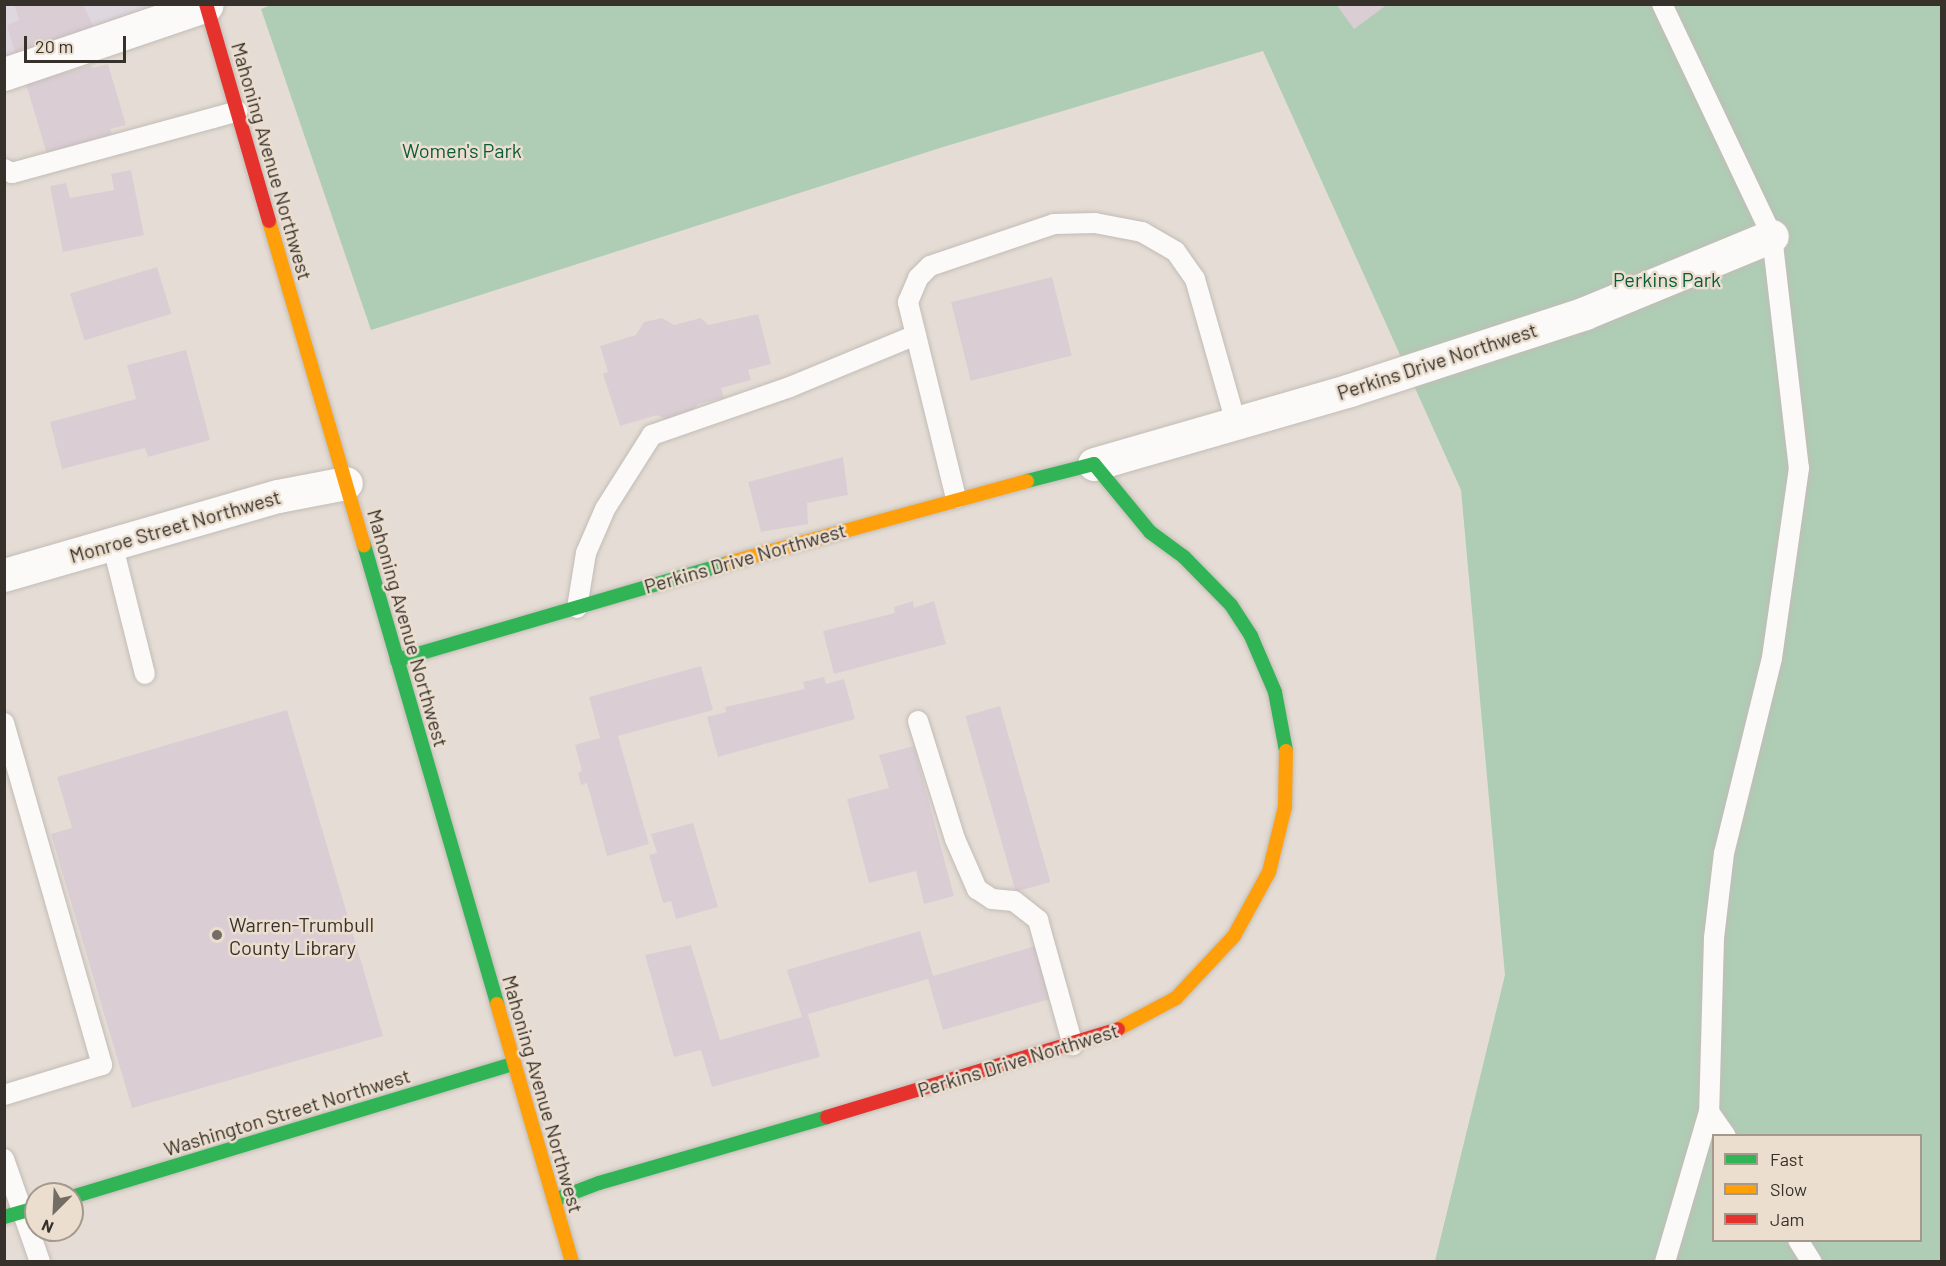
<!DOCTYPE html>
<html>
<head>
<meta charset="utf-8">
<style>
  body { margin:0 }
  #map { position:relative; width:1946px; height:1266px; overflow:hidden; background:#e5ddd5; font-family:Barlow,sans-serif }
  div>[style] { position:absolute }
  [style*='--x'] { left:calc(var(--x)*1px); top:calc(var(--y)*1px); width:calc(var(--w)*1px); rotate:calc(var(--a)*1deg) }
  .commercial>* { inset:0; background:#dfd7df }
  .green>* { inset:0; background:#afccb5 }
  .building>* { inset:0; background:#daced4; transform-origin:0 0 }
  .roads { filter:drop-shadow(0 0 2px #c2bcb6) drop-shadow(0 0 2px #c2bcb6) }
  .lane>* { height:20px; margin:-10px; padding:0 10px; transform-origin:10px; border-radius:10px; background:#fbfaf9 }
  .street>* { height:33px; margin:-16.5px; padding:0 16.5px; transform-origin:16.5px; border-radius:16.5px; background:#fbfaf9 }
  .fast>* { height:14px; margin:-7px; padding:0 7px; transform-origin:7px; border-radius:7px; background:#30b455 }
  .slow>* { height:14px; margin:-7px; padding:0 7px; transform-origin:7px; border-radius:7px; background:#ff9f0a }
  .jam>* { height:14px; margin:-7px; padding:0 7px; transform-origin:7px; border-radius:7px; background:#e5322d }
  .dots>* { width:16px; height:16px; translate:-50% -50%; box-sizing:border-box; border:3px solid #ebdecf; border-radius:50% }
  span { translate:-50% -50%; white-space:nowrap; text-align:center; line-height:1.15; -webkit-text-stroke:5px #ebdecf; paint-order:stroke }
  .park-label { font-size:20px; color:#075c38 }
  .street-label { font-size:20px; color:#36312b }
  .poi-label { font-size:20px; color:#36312b }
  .left { translate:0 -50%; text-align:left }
  .frame { position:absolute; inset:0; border:6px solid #36312b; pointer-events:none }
  .legend { position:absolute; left:1712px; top:1134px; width:210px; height:108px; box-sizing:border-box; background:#ebdecf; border:2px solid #a3998d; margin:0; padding:8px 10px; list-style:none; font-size:18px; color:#36312b }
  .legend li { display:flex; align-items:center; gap:12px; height:30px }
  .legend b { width:30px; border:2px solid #a3998d }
  .north { position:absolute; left:24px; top:1182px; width:60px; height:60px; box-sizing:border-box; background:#ebdecf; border:2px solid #a3998d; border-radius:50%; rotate:204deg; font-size:16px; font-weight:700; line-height:24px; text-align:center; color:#36312b }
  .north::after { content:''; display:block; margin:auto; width:21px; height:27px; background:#736d66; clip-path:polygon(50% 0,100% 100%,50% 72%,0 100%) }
  .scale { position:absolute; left:24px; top:36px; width:102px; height:27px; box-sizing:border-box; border:3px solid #36312b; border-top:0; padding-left:8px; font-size:18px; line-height:21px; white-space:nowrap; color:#36312b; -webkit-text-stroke:4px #ebdecf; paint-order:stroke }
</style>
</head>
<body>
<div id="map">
  <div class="commercial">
    <i style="clip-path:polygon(206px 4px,5px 73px,4px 5px)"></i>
  </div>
  <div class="green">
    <i style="clip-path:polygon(evenodd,274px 4px,1941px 5px,1941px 1261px,1435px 1261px,1505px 975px,1461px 490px,1263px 51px,943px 147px,371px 330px,261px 9px,274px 4px,1714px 1136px,1920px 1136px,1920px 1240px,1714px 1240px,1714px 1136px)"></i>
  </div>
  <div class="building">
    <i style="clip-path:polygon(14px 4px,83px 4px,93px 26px,17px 59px,7px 25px,19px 20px)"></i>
    <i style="clip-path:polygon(1336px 4px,1388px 4px,1354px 29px)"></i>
    <i style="clip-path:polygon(108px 64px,126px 125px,110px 129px,112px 134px,47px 154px,26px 84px,91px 65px,92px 68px)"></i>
    <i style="clip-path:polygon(131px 170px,144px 235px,63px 252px,50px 186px,66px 183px,70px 198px,114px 190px,111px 174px)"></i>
    <i style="left:157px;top:267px;width:49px;height:91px;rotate:73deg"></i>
    <i style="left:1052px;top:277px;width:81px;height:104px;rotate:76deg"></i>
    <i style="clip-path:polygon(758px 314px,771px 364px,748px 370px,751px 380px,721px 388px,724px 398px,698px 404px,690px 418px,673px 423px,657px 415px,620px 426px,603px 374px,608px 372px,600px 346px,636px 335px,644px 322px,662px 318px,674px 325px,701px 318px,708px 325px)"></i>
    <i style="clip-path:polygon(186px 350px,210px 440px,148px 457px,145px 448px,62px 469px,50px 422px,136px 399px,127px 365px)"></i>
    <i style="clip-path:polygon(843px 457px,848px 495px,807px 503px,808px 524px,761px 532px,748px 482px)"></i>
    <i style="clip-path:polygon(913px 601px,914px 608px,934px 601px,946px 644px,834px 674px,823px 631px,895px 613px,894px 607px)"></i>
    <i style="clip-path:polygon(701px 666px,713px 710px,618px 736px,649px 844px,607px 856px,587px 783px,581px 785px,578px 773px,582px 771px,575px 745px,600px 738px,589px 697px)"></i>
    <i style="clip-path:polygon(824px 677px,826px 684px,844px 679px,855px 719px,718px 757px,707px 717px,726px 712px,725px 707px,805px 689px,803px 682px)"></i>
    <i style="left:1000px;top:706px;width:183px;height:36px;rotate:74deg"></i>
    <i style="clip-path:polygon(287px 710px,383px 1036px,132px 1108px,51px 834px,72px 828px,57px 777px)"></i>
    <i style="clip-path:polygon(914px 746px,954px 896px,924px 904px,916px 871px,869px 883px,847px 799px,889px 788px,879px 755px)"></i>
    <i style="clip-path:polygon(693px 823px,718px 907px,676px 919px,671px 901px,663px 903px,649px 855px,657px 853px,651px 834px)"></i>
    <i style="clip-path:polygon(920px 931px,933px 976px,1042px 944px,1057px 997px,943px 1030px,928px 979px,808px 1014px,820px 1057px,712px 1087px,701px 1050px,674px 1057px,645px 955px,691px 945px,720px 1040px,802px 1017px,787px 970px)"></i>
  </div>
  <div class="roads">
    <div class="lane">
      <i style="--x:1662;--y:4;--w:257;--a:64.6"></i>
      <i style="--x:1772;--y:236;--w:234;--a:83.4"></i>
      <i style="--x:1799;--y:468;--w:192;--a:98.1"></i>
      <i style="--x:1772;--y:658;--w:201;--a:103.8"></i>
      <i style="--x:1724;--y:853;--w:86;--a:96.7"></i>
      <i style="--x:1714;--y:938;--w:174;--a:91.6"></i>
      <i style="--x:1709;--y:1112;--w:29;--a:55"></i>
      <i style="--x:4;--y:169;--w:9;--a:27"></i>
      <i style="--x:12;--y:173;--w:234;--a:-15.3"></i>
      <i style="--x:956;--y:498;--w:202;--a:-103.8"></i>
      <i style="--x:908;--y:302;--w:26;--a:-67"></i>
      <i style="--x:918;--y:278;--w:17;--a:-45"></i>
      <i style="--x:930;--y:266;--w:131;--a:-18.7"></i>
      <i style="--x:1054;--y:224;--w:41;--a:-1.4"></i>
      <i style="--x:1095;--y:223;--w:48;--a:10.8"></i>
      <i style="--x:1142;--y:232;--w:39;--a:30"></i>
      <i style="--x:1176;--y:252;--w:33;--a:55"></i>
      <i style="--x:1195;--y:279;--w:150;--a:74.1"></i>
      <i style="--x:112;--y:543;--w:135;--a:75.9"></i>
      <i style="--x:577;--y:608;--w:56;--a:-80.7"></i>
      <i style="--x:586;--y:553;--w:48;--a:-66.6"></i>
      <i style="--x:605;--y:509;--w:88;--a:-57.6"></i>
      <i style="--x:652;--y:435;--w:146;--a:-19.2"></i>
      <i style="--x:790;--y:387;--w:136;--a:-22.4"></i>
      <i style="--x:918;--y:721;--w:124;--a:72.6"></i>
      <i style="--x:955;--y:839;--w:55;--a:66.3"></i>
      <i style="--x:977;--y:889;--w:18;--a:34"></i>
      <i style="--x:992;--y:899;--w:22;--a:5"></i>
      <i style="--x:1014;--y:901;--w:31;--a:38"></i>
      <i style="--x:1038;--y:920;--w:130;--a:74.4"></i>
      <i style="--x:4;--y:723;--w:356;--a:74"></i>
      <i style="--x:102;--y:1065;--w:102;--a:163"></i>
      <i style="--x:4;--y:1159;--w:109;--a:70.7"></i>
      <i style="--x:1798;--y:1240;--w:26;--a:58"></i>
      <i style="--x:1665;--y:1262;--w:156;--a:-73.7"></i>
    </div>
    <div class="street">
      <i style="--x:4;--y:74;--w:214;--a:-18.8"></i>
      <i style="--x:1094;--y:464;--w:266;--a:-16.1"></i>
      <i style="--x:1350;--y:390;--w:247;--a:-18.1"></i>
      <i style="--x:1585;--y:313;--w:202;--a:-22.4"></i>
      <i style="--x:4;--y:575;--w:285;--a:-16.1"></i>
      <i style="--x:278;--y:496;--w:69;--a:-10.8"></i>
    </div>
    <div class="fast">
      <i style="--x:1027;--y:481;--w:69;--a:-14.2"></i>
      <i style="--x:1094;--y:464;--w:88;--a:50.5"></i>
      <i style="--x:1150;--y:532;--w:42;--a:36.3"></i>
      <i style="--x:1184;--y:557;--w:67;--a:45.6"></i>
      <i style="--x:1231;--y:605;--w:37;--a:57"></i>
      <i style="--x:1251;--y:636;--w:61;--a:66.8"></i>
      <i style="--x:1275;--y:692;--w:60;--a:79.4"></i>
      <i style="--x:364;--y:545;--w:478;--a:73.8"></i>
      <i style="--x:397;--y:660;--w:345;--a:-16.3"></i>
      <i style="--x:72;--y:1197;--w:461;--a:-16.8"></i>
      <i style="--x:554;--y:1200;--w:48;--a:-20.7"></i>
      <i style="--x:599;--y:1183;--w:237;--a:-16.1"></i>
      <i style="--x:4;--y:1217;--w:33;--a:-16"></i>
    </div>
    <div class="slow">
      <i style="--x:269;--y:221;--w:338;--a:73.7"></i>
      <i style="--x:728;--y:563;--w:310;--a:-15.3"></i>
      <i style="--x:497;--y:1004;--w:269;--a:73.8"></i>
      <i style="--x:1118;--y:1029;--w:66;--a:-28.1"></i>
      <i style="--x:1176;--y:998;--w:85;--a:-46.9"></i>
      <i style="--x:1234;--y:936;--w:73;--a:-61.3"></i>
      <i style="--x:1269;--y:872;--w:67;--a:-76.2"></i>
      <i style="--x:1285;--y:807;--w:56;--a:-89"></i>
    </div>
    <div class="jam">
      <i style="--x:206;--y:4;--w:226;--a:73.8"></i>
      <i style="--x:827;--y:1117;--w:304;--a:-16.8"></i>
    </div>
  </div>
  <div class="dots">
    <i style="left:217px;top:935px;background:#736d66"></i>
  </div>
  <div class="park-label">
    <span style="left:462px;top:150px">Women's Park</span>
    <span style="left:1667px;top:279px">Perkins Park</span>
  </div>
  <div class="street-label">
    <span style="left:272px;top:161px;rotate:74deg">Mahoning Avenue Northwest</span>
    <span style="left:1437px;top:361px;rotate:-18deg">Perkins Drive Northwest</span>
    <span style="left:175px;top:526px;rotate:-16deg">Monroe Street Northwest</span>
    <span style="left:745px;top:558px;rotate:-16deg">Perkins Drive Northwest</span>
    <span style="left:408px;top:628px;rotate:74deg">Mahoning Avenue Northwest</span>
    <span style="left:1018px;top:1060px;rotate:-17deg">Perkins Drive Northwest</span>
    <span style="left:543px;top:1094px;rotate:74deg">Mahoning Avenue Northwest</span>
    <span style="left:287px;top:1112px;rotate:-17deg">Washington Street Northwest</span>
  </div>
  <div class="poi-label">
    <span class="left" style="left:229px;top:936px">Warren-Trumbull<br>County Library</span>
  </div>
  <div class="frame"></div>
  <ul class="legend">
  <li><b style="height:8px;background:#30b455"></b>Fast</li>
  <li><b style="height:8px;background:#ff9f0a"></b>Slow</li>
  <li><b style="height:8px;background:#e5322d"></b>Jam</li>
  </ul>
  <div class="north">N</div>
  <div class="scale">20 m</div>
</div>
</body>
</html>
